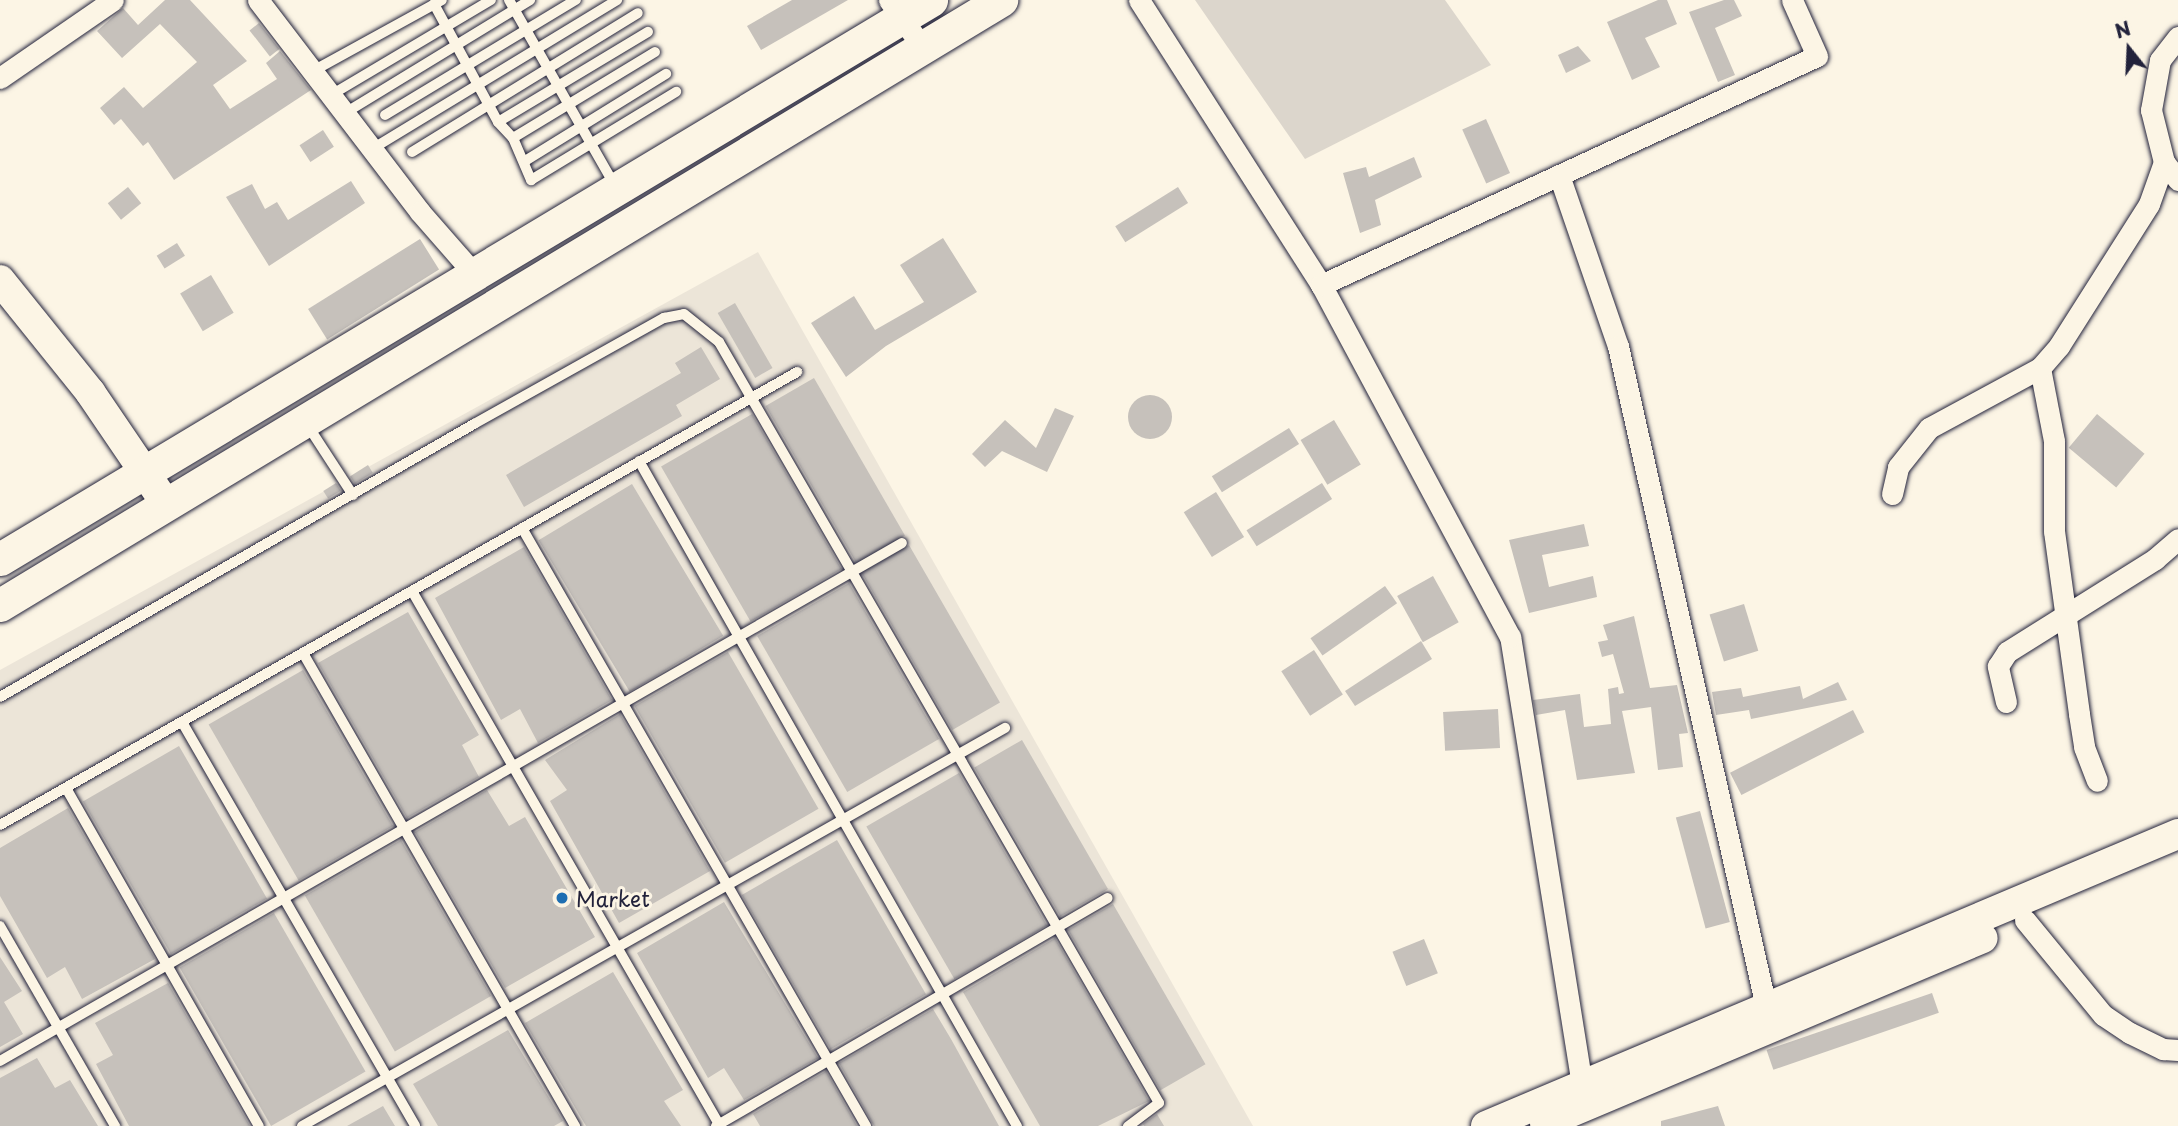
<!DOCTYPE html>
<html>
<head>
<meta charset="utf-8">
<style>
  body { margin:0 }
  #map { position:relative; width:2178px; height:1126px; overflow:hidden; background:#fcf5e5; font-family:"Playpen Sans",sans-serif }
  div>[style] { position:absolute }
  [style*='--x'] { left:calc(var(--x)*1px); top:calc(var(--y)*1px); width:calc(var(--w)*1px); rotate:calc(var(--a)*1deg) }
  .built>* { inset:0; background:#ece5d8 }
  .green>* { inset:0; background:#dcd6cc }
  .building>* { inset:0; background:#c6c1bb; transform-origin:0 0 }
  .round { border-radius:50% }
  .roads { filter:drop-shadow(0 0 2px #22223b) drop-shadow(0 0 2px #22223b) }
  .service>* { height:10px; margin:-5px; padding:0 5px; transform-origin:5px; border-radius:5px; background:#fcf5e5 }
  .minor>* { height:21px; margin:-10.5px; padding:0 10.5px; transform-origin:10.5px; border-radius:10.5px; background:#fcf5e5 }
  .secondary>* { height:30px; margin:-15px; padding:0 15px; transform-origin:15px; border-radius:15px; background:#fcf5e5 }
  .primary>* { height:33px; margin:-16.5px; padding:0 16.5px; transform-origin:16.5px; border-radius:16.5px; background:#fcf5e5 }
  .dots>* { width:19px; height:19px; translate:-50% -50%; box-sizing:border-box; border:4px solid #fcf5e5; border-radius:50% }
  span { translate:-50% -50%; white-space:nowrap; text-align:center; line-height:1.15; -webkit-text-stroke:6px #fcf5e5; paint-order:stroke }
  .poi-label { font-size:21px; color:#22223b }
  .left { translate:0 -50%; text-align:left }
  .north { position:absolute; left:2094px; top:14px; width:70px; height:70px; -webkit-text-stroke:5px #fcf5e5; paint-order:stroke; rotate:342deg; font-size:19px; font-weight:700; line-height:28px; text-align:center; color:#22223b }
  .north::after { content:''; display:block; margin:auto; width:24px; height:32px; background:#22223b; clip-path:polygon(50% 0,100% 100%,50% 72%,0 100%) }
</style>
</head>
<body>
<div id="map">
  <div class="built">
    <i style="clip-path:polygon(758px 252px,1253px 1126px,0 1126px,0 670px)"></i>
  </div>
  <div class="green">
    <i style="clip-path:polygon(1195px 0,1445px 0,1491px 65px,1305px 159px)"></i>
  </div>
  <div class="building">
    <i style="clip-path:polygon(165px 0,190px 0,247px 61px,213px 85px,230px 109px,277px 79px,266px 63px,280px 51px,311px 90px,174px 180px,148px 142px,143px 146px,121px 119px,114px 125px,100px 108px,124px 87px,143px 108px,197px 62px,160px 24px,122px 58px,97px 31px,123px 8px,138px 25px)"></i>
    <i style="clip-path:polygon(792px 0,848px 0,761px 50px,747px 26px)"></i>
    <i style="clip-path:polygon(1658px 0,1667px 0,1677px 24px,1645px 38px,1660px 67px,1632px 80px,1607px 22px)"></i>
    <i style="clip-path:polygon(1724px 0,1734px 0,1742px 16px,1715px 28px,1735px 75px,1718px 82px,1689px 12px)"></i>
    <i style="left:259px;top:23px;width:33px;height:12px;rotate:52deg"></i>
    <i style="clip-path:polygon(1578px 46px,1591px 61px,1566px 73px,1558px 55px)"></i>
    <i style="left:1486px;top:119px;width:59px;height:26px;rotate:66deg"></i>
    <i style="left:323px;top:130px;width:20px;height:28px;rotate:57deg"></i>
    <i style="clip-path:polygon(1414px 157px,1422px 177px,1375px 200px,1381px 225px,1360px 233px,1343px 173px,1366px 167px,1369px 177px)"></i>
    <i style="clip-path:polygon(351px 181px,365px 203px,269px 266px,226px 197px,252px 184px,265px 209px,277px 202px,288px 220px)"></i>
    <i style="left:128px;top:187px;width:21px;height:26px;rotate:51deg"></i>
    <i style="left:1178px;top:187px;width:19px;height:74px;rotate:58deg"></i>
    <i style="clip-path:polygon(943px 238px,977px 292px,886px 346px,846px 377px,811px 323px,854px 296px,875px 330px,924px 302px,900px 265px)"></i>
    <i style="left:420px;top:239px;width:36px;height:132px;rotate:58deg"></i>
    <i style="left:177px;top:243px;width:15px;height:24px;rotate:58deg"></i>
    <i style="left:211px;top:275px;width:44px;height:36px;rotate:59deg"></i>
    <i style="left:735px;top:303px;width:75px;height:20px;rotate:60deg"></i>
    <i style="clip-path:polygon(701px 347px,720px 379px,676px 405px,682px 416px,524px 507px,506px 475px,681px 373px,675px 363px)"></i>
    <i style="left:814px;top:378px;width:182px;height:56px;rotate:60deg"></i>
    <i class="round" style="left:1128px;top:395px;width:44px;height:44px"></i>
    <i style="clip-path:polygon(1055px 408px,1074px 416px,1047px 472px,1002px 451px,985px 467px,972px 454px,1005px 420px,1036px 448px)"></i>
    <i style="left:752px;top:414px;width:179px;height:105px;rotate:60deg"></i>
    <i style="left:2097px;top:414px;width:62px;height:44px;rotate:40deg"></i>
    <i style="left:1334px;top:420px;width:52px;height:39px;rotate:59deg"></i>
    <i style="left:1289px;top:428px;width:19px;height:91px;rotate:58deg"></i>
    <i style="left:368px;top:465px;width:9px;height:21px;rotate:58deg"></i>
    <i style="left:336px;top:483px;width:9px;height:15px;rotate:58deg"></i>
    <i style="left:1322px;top:483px;width:19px;height:89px;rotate:58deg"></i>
    <i style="left:632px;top:484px;width:177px;height:109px;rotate:59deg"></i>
    <i style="left:1216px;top:492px;width:53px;height:38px;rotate:58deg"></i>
    <i style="clip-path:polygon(1584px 524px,1589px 546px,1542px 555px,1549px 587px,1593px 576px,1597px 597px,1529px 613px,1509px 540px)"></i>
    <i style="left:909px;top:545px;width:182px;height:55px;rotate:60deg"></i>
    <i style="clip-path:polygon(524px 547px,612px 700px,538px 743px,520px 709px,501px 720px,435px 598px)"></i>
    <i style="left:1433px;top:576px;width:53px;height:41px;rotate:61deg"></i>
    <i style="left:849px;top:583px;width:180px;height:106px;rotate:60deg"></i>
    <i style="left:1385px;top:586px;width:21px;height:91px;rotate:55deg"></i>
    <i style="left:1744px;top:604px;width:49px;height:36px;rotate:73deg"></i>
    <i style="clip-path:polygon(408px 612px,479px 735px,462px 745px,479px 777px,407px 818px,318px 663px)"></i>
    <i style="clip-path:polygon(1634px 616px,1650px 688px,1677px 685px,1688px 733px,1679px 734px,1683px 767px,1658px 770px,1651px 707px,1622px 711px,1635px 773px,1577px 780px,1565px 710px,1536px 715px,1533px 700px,1580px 694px,1584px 727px,1611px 724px,1608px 689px,1618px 687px,1619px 694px,1624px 693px,1613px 654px,1602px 657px,1598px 642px,1608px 640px,1603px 625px)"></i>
    <i style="clip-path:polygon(1421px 641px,1432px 659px,1355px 706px,1345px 691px)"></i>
    <i style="left:1314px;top:650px;width:53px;height:39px;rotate:57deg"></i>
    <i style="left:728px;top:652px;width:181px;height:108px;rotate:60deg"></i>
    <i style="left:303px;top:670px;width:180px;height:109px;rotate:60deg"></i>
    <i style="clip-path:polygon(1838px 682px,1847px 700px,1751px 719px,1749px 710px,1716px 715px,1712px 692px,1741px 688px,1743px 697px,1800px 686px,1803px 699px)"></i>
    <i style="left:1498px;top:709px;width:39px;height:55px;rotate:87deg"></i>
    <i style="left:1853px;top:710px;width:25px;height:138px;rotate:63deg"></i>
    <i style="clip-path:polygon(620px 714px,710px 871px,619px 923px,550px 801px,567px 790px,545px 760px)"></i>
    <i style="left:1022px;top:740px;width:172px;height:55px;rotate:60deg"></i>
    <i style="left:179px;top:746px;width:176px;height:111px;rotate:60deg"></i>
    <i style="left:959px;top:773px;width:176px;height:107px;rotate:60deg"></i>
    <i style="clip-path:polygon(487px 790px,509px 826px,525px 817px,595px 937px,505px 988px,415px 832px)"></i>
    <i style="clip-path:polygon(68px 808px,155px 959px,82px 999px,65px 967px,47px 978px,0 896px,0 848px)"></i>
    <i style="left:1700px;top:811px;width:115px;height:25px;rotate:75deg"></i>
    <i style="left:401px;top:840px;width:180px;height:111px;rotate:60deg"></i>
    <i style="left:837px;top:840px;width:178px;height:110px;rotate:60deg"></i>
    <i style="clip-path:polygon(724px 902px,818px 1058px,744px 1100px,724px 1068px,708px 1078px,637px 953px)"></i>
    <i style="left:1113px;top:904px;width:185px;height:52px;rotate:60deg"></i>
    <i style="left:274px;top:913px;width:183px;height:109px;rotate:60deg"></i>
    <i style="clip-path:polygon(1055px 938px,1149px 1101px,1098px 1126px,1040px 1126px,963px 992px)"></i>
    <i style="left:1424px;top:939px;width:37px;height:34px;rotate:68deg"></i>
    <i style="clip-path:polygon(0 957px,22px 991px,4px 1002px,23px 1034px,0 1047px)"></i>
    <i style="clip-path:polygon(613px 972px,683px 1090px,664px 1101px,681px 1126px,586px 1126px,525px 1023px)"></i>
    <i style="clip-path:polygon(168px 983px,250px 1126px,129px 1126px,96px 1064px,113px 1055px,95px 1023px)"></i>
    <i style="left:1932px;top:993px;width:21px;height:175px;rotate:71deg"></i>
    <i style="clip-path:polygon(933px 1009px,951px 1039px,999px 1126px,874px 1126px,839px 1063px)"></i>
    <i style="clip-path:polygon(508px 1030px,563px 1121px,554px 1126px,438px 1126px,413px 1084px)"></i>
    <i style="clip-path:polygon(37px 1058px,55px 1088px,70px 1080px,98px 1126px,0 1126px,0 1078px)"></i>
    <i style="clip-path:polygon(826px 1071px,857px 1126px,760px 1126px,753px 1114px)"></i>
    <i style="clip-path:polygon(383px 1106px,395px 1126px,347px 1126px)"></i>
    <i style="clip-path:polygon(1718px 1106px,1725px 1126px,1661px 1126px,1661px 1121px)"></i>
    <i style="clip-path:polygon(1157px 1114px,1164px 1126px,1144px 1126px,1143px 1124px)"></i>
  </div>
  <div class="roads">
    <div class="service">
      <i style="--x:509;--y:0;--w:214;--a:60.3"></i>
      <i style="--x:434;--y:4;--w:134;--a:61.5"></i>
      <i style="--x:498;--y:122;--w:22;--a:47"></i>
      <i style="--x:513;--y:138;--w:46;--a:66.8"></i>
      <i style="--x:531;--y:180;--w:170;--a:-31.3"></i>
      <i style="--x:313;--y:71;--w:147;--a:-28.8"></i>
      <i style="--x:331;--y:95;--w:186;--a:-30.7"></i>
      <i style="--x:345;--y:113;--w:217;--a:-31.4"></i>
      <i style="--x:385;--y:115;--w:223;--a:-31.1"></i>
      <i style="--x:498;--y:122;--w:175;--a:-31"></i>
      <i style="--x:513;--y:138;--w:166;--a:-31.2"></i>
      <i style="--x:372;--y:149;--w:287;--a:-31.3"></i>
      <i style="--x:412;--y:152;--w:265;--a:-31.6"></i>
      <i style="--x:525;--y:161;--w:166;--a:-31.7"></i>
      <i style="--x:306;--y:423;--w:86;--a:56.9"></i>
      <i style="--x:639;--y:461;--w:765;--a:60.39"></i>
      <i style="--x:522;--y:528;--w:690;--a:60.09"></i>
      <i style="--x:412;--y:591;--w:617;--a:60.07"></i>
      <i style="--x:303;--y:653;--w:546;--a:60.1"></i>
      <i style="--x:0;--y:697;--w:547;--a:-29.94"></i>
      <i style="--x:474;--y:424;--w:218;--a:-29.2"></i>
      <i style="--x:664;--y:318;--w:20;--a:-11"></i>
      <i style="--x:684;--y:314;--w:45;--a:38.7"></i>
      <i style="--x:719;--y:342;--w:879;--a:59.96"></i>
      <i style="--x:1159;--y:1103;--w:39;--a:143"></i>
      <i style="--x:182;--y:722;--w:466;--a:60"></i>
      <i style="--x:66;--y:788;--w:389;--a:60.3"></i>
      <i style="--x:0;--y:825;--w:917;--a:-29.61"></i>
      <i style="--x:0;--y:926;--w:231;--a:60.1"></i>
      <i style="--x:0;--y:1061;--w:1040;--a:-29.87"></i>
      <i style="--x:302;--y:1126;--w:808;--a:-29.52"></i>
      <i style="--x:716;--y:1126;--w:453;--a:-30.2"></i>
    </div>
    <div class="minor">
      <i style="--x:258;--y:0;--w:267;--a:52.6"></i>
      <i style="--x:420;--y:212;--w:85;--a:48.8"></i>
      <i style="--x:889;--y:0;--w:59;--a:54.7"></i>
      <i style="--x:1139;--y:0;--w:338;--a:57.4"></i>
      <i style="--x:2178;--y:37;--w:29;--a:128"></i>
      <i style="--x:2160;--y:60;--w:51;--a:100.2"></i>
      <i style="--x:2151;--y:110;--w:54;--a:76"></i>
      <i style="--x:2164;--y:162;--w:23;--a:52"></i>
      <i style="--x:0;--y:78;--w:137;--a:-34.6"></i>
      <i style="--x:1559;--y:175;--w:181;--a:71"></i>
      <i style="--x:1618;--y:346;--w:677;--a:77.38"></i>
      <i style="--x:2040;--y:368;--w:74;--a:79.1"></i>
      <i style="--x:2054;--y:441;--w:90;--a:90"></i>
      <i style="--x:2054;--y:531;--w:185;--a:82.2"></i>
      <i style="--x:2079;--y:714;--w:33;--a:81"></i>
      <i style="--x:2084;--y:747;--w:36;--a:69"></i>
      <i style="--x:1892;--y:494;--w:28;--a:-77"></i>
      <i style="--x:1898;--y:467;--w:50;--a:-51.5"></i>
      <i style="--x:1929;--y:428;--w:126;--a:-28.4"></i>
      <i style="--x:2040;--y:368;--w:29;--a:-49"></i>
      <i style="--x:2059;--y:346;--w:168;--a:-57.6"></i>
      <i style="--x:2149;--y:204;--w:45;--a:-70.3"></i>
      <i style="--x:2006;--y:702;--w:37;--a:-103"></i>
      <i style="--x:1998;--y:666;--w:17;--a:-57"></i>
      <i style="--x:2007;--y:652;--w:175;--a:-32.1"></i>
      <i style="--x:2155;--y:559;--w:30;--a:-41"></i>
      <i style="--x:2025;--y:920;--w:123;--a:50.6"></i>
      <i style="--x:2103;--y:1015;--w:32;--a:34"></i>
      <i style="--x:2130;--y:1033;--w:37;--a:26"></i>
      <i style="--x:2163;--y:1049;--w:15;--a:4"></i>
      <i style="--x:1582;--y:1085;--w:454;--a:-99.1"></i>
      <i style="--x:1510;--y:637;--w:400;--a:-118.2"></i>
      <i style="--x:1321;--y:285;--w:546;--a:-24.78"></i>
      <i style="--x:1817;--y:56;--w:61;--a:-114.1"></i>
    </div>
    <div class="secondary">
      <i style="--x:0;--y:280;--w:144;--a:51.2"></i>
      <i style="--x:90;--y:392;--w:135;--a:55.8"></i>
      <i style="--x:1545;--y:1123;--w:475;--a:-22.9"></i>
      <i style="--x:1486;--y:1126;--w:751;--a:-22.88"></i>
    </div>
    <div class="primary">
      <i style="--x:0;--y:559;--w:1086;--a:-30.98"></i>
      <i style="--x:0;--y:605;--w:1170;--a:-31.15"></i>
    </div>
  </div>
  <div class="dots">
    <i style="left:562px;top:898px;background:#1f6fb2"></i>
  </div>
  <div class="poi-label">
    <span class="left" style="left:576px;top:898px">Market</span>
  </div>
  <div class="north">N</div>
</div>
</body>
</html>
